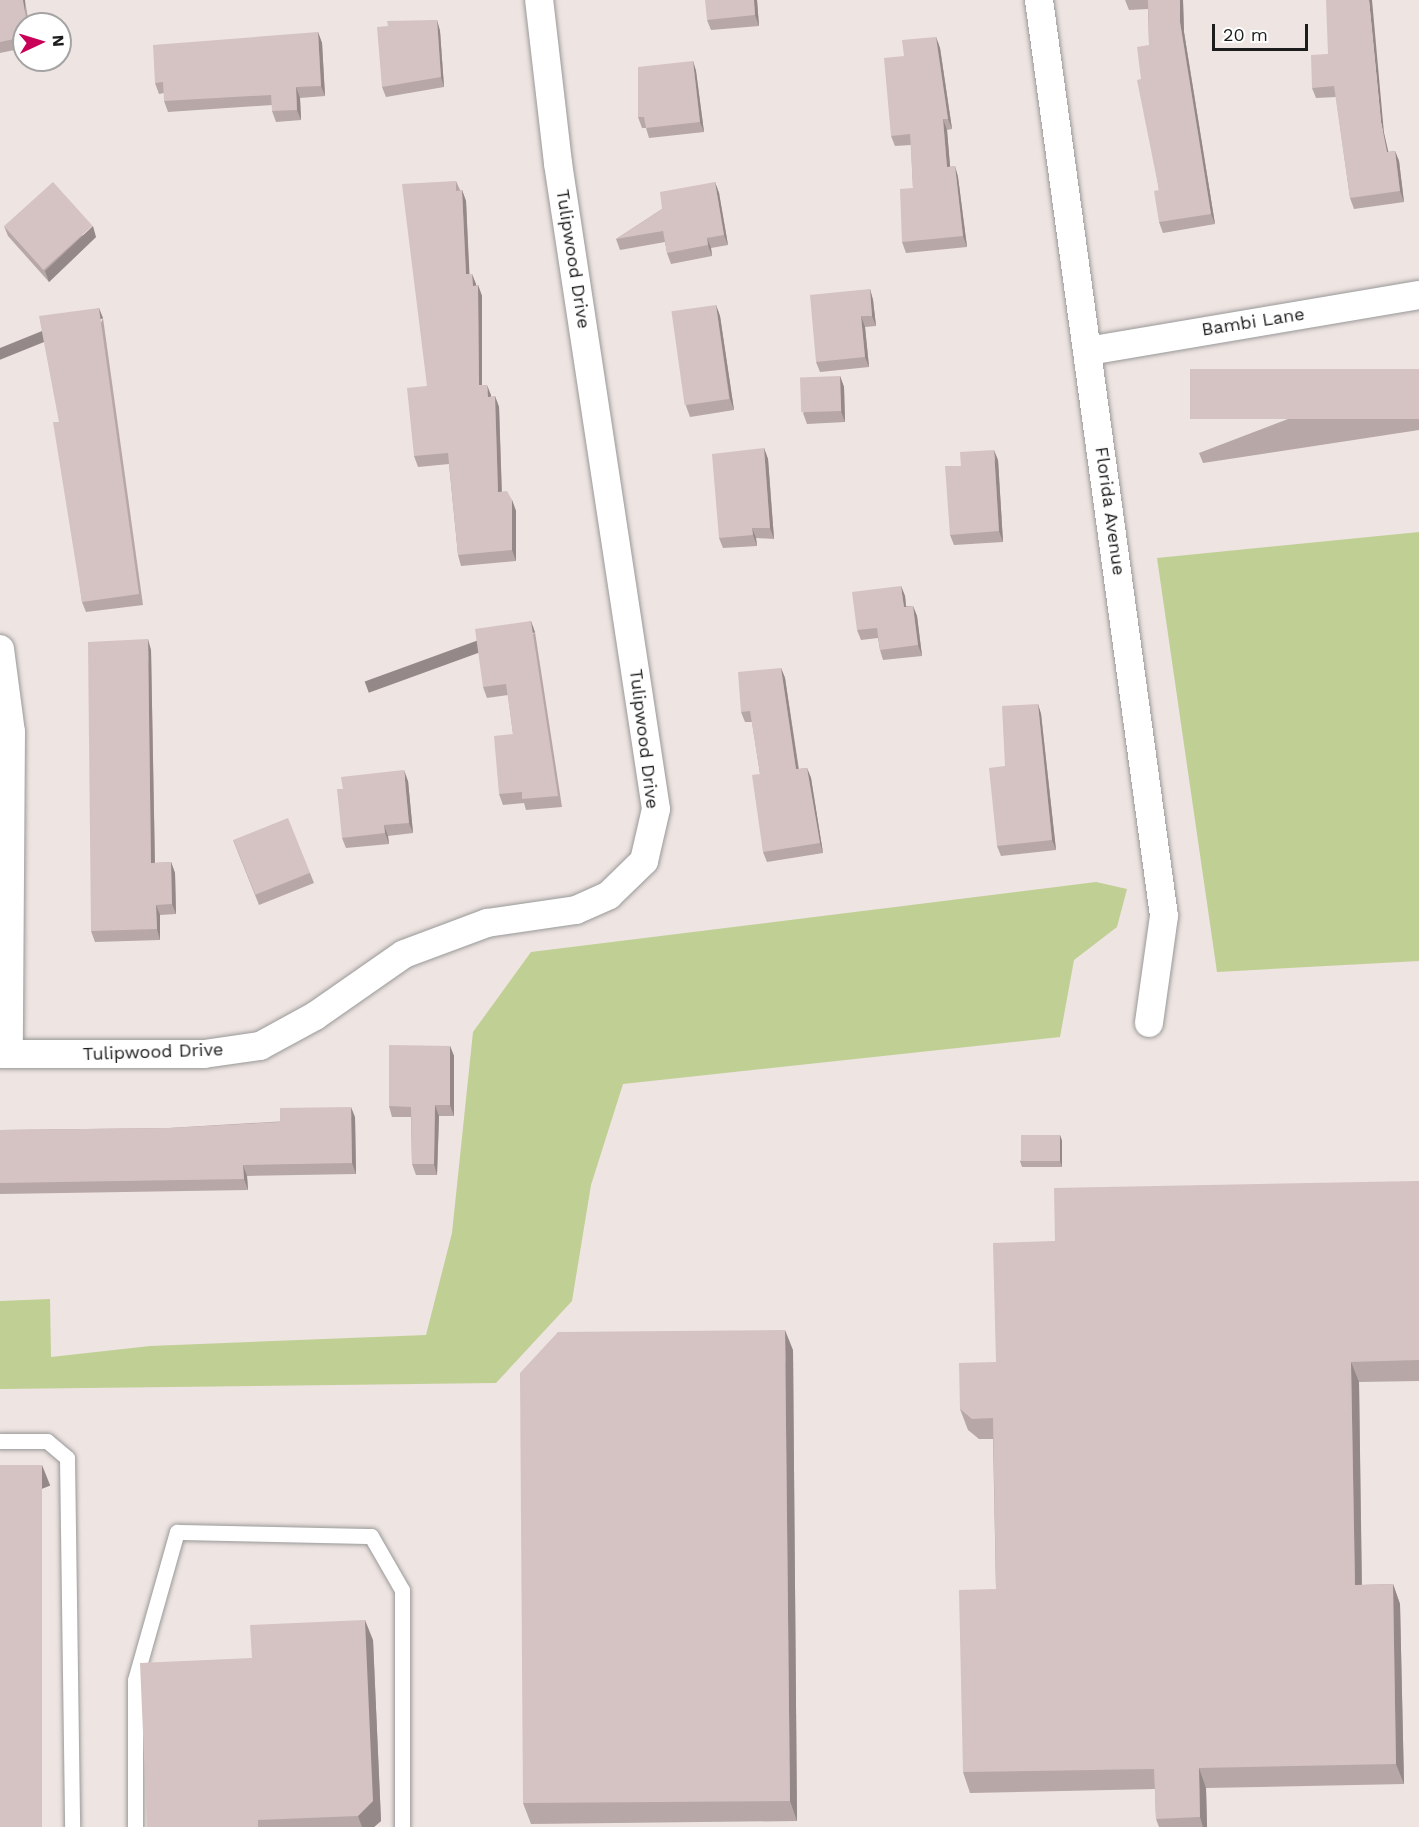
<!DOCTYPE html>
<html>
<head>
<meta charset="utf-8">
<style>
  body { margin:0 }
  #map { position:relative; width:1419px; height:1827px; overflow:hidden; background:#eee4e1; font-family:"Work Sans",sans-serif }
  div>[style] { position:absolute }
  [style*='--x'] { left:calc(var(--x)*1px); top:calc(var(--y)*1px); width:calc(var(--w)*1px); rotate:calc(var(--a)*1deg) }
  .forest>* { inset:0; background:#c0cf94 }
  .roads { filter:drop-shadow(0 0 2px #999) drop-shadow(0 0 2px #999) }
  .service>* { height:15px; margin:-7.5px; padding:0 7.5px; transform-origin:7.5px; border-radius:7.5px; background:#fff }
  .minor>* { height:28px; margin:-14px; padding:0 14px; transform-origin:14px; border-radius:14px; background:#fff }
  .wall>* { inset:0; background:#b7a7a7 }
  .shaded-wall>* { inset:0; background:#958888; transform-origin:0 0 }
  .building>* { inset:0; background:#d5c2c2; transform-origin:0 0 }
  span { translate:-50% -50%; white-space:nowrap; text-align:center; line-height:1.15; -webkit-text-stroke:4.5px #fff; paint-order:stroke }
  .street-label { font-size:18px; color:#1c1c1c }
  .north { position:absolute; left:12px; top:12px; width:60px; height:60px; box-sizing:border-box; background:#fff; border:2px solid #a4a4a4; border-radius:50%; rotate:86deg; font-size:16px; font-weight:700; line-height:24px; text-align:center; color:#1c1c1c }
  .north::after { content:''; display:block; margin:auto; width:21px; height:27px; background:#c80058; clip-path:polygon(50% 0,100% 100%,50% 72%,0 100%) }
  .scale { position:absolute; left:1212px; top:24px; width:96px; height:27px; box-sizing:border-box; border:3px solid #1c1c1c; border-top:0; padding-left:8px; font-size:18px; line-height:21px; white-space:nowrap; color:#1c1c1c; -webkit-text-stroke:4px #fff; paint-order:stroke }
</style>
</head>
<body>
<div id="map">
  <div class="forest">
    <i style="clip-path:polygon(1419px 532px,1419px 961px,1217px 972px,1157px 558px)"></i>
    <i style="clip-path:polygon(1096px 882px,1127px 889px,1117px 927px,1074px 960px,1060px 1037px,623px 1084px,591px 1185px,572px 1301px,496px 1383px,0 1389px,0 1301px,50px 1299px,51px 1357px,150px 1346px,426px 1335px,452px 1233px,473px 1032px,531px 952px)"></i>
  </div>
  <div class="roads">
    <div class="service">
      <i style="--x:0;--y:1441;--w:47;--a:0"></i>
      <i style="--x:47;--y:1441;--w:26;--a:40"></i>
      <i style="--x:67;--y:1458;--w:369;--a:89.2"></i>
      <i style="--x:135;--y:1827;--w:147;--a:-90"></i>
      <i style="--x:135;--y:1680;--w:154;--a:-74.2"></i>
      <i style="--x:177;--y:1532;--w:194;--a:1.2"></i>
      <i style="--x:371;--y:1536;--w:62;--a:60.1"></i>
      <i style="--x:402;--y:1590;--w:237;--a:90"></i>
    </div>
    <div class="minor">
      <i style="--x:1039;--y:0;--w:924;--a:82.23"></i>
      <i style="--x:1164;--y:916;--w:108;--a:98"></i>
      <i style="--x:1088;--y:351;--w:336;--a:-9.6"></i>
      <i style="--x:0;--y:649;--w:84;--a:82.5"></i>
      <i style="--x:11;--y:732;--w:322;--a:90.4"></i>
      <i style="--x:0;--y:1054;--w:204;--a:0"></i>
      <i style="--x:204;--y:1054;--w:57;--a:-8.1"></i>
      <i style="--x:260;--y:1046;--w:63;--a:-28.6"></i>
      <i style="--x:315;--y:1016;--w:108;--a:-34.9"></i>
      <i style="--x:404;--y:954;--w:89;--a:-20.5"></i>
      <i style="--x:487;--y:923;--w:90;--a:-8.3"></i>
      <i style="--x:576;--y:910;--w:36;--a:-24"></i>
      <i style="--x:609;--y:895;--w:49;--a:-44.2"></i>
      <i style="--x:644;--y:861;--w:53;--a:-77"></i>
      <i style="--x:656;--y:809;--w:653;--a:-98.63"></i>
      <i style="--x:558;--y:163;--w:164;--a:-96.6"></i>
    </div>
  </div>
  <div class="wall">
    <i style="clip-path:polygon(0 0,25px 0,29px 24px,24px 24px,24px 48px,0 53px)"></i>
    <i style="clip-path:polygon(757px 0,759px 26px,711px 30px,707px 20px)"></i>
    <i style="clip-path:polygon(1125px 0,1183px 0,1184px 32px,1215px 224px,1163px 233px,1159px 222px,1159px 190px,1141px 79px,1149px 45px,1148px 9px,1129px 10px)"></i>
    <i style="clip-path:polygon(437px 20px,440px 31px,444px 87px,386px 97px,382px 87px,388px 26px)"></i>
    <i style="clip-path:polygon(318px 32px,322px 43px,325px 96px,300px 98px,301px 120px,276px 122px,272px 111px,272px 105px,168px 112px,164px 101px,164px 93px,159px 94px,155px 83px)"></i>
    <i style="clip-path:polygon(936px 37px,940px 48px,952px 129px,947px 130px,950px 167px,955px 166px,958px 177px,967px 247px,906px 253px,902px 242px,913px 188px,911px 145px,895px 146px,891px 136px,904px 56px)"></i>
    <i style="clip-path:polygon(1328px 54px,1384px 133px,1388px 152px,1395px 151px,1399px 161px,1404px 202px,1354px 209px,1350px 198px,1336px 97px,1316px 98px,1312px 88px)"></i>
    <i style="clip-path:polygon(693px 61px,696px 71px,704px 132px,649px 138px,646px 128px,642px 128px,638px 117px)"></i>
    <i style="clip-path:polygon(456px 181px,460px 190px,462px 190px,466px 201px,469px 274px,472px 274px,476px 285px,478px 285px,482px 296px,482px 385px,491px 395px,491px 397px,495px 396px,499px 407px,502px 492px,512px 500px,516px 511px,516px 561px,461px 566px,458px 555px,449px 464px,418px 467px,414px 456px,427px 386px)"></i>
    <i style="clip-path:polygon(715px 182px,719px 193px,728px 245px,711px 248px,712px 256px,671px 264px,667px 253px,665px 242px,620px 250px,616px 239px,662px 209px)"></i>
    <i style="clip-path:polygon(4px 226px,96px 237px,49px 282px,8px 236px)"></i>
    <i style="clip-path:polygon(870px 289px,873px 300px,876px 326px,865px 327px,869px 367px,820px 372px,816px 362px)"></i>
    <i style="clip-path:polygon(716px 305px,720px 316px,734px 410px,690px 417px,686px 406px)"></i>
    <i style="clip-path:polygon(103px 318px,143px 605px,86px 612px,82px 602px,59px 422px)"></i>
    <i style="clip-path:polygon(1419px 369px,1419px 430px,1203px 463px,1199px 453px)"></i>
    <i style="clip-path:polygon(840px 376px,844px 387px,845px 422px,807px 424px,803px 413px)"></i>
    <i style="clip-path:polygon(764px 448px,768px 459px,774px 539px,756px 538px,757px 546px,723px 548px,719px 538px)"></i>
    <i style="clip-path:polygon(998px 460px,1003px 542px,954px 545px,950px 535px,961px 466px)"></i>
    <i style="clip-path:polygon(901px 586px,905px 596px,906px 606px,913px 606px,917px 616px,922px 656px,883px 660px,880px 650px,878px 638px,861px 640px,857px 630px)"></i>
    <i style="clip-path:polygon(535px 632px,562px 807px,526px 810px,524px 803px,503px 805px,499px 794px,513px 734px,508px 695px,487px 698px,483px 687px)"></i>
    <i style="clip-path:polygon(151px 650px,155px 863px,171px 862px,175px 873px,176px 914px,160px 915px,160px 940px,95px 942px,91px 931px)"></i>
    <i style="clip-path:polygon(781px 668px,785px 678px,799px 769px,807px 768px,811px 778px,823px 853px,767px 862px,763px 852px,760px 774px,752px 722px,745px 722px,741px 712px)"></i>
    <i style="clip-path:polygon(1038px 704px,1041px 714px,1056px 850px,1001px 856px,997px 846px,1005px 766px)"></i>
    <i style="clip-path:polygon(408px 781px,413px 833px,388px 836px,389px 844px,346px 848px,342px 838px)"></i>
    <i style="clip-path:polygon(233px 840px,310px 873px,314px 883px,259px 905px)"></i>
    <i style="clip-path:polygon(450px 1046px,454px 1056px,454px 1116px,439px 1116px,437px 1175px,416px 1175px,412px 1164px,411px 1117px,392px 1117px,389px 1106px)"></i>
    <i style="clip-path:polygon(355px 1117px,356px 1174px,247px 1176px,248px 1190px,0 1194px,0 1130px,169px 1128px)"></i>
    <i style="clip-path:polygon(1060px 1135px,1062px 1141px,1062px 1167px,1022px 1167px,1020px 1161px)"></i>
    <i style="clip-path:polygon(1419px 1181px,1419px 1381px,1359px 1382px,1362px 1585px,1393px 1584px,1400px 1604px,1404px 1784px,1206px 1788px,1207px 1827px,1159px 1827px,1156px 1819px,1155px 1789px,970px 1793px,963px 1772px,996px 1589px,993px 1439px,979px 1439px,968px 1430px,960px 1409px,996px 1362px,1055px 1241px)"></i>
    <i style="clip-path:polygon(793px 1350px,797px 1821px,531px 1824px,523px 1803px)"></i>
    <i style="clip-path:polygon(373px 1640px,381px 1821px,374px 1827px,147px 1827px,252px 1658px)"></i>
  </div>
  <div class="shaded-wall">
    <i style="left:23px;top:0;width:2px;height:24px"></i>
    <i style="clip-path:polygon(754px 0,757px 0,759px 26px,755px 15px)"></i>
    <i style="clip-path:polygon(1180px 0,1183px 0,1184px 32px,1215px 224px,1211px 214px,1180px 22px)"></i>
    <i style="clip-path:polygon(1369px 0,1372px 0,1384px 133px,1391px 163px,1387px 152px,1381px 122px)"></i>
    <i style="clip-path:polygon(437px 20px,440px 31px,444px 87px,441px 77px)"></i>
    <i style="clip-path:polygon(318px 32px,322px 43px,325px 96px,321px 86px)"></i>
    <i style="clip-path:polygon(936px 37px,940px 48px,952px 129px,948px 119px)"></i>
    <i style="clip-path:polygon(693px 61px,696px 71px,704px 132px,700px 122px)"></i>
    <i style="clip-path:polygon(296px 87px,300px 98px,301px 120px,297px 110px)"></i>
    <i style="clip-path:polygon(943px 119px,947px 130px,951px 177px,947px 167px)"></i>
    <i style="clip-path:polygon(1395px 151px,1399px 161px,1404px 202px,1400px 191px)"></i>
    <i style="clip-path:polygon(955px 166px,958px 177px,967px 247px,963px 236px)"></i>
    <i style="clip-path:polygon(715px 182px,719px 193px,728px 245px,724px 235px)"></i>
    <i style="clip-path:polygon(462px 190px,466px 201px,470px 285px,466px 274px)"></i>
    <i style="clip-path:polygon(93px 226px,96px 237px,49px 282px,45px 271px)"></i>
    <i style="clip-path:polygon(707px 238px,711px 248px,712px 256px,708px 245px)"></i>
    <i style="clip-path:polygon(472px 274px,476px 284px,477px 296px,473px 286px)"></i>
    <i style="clip-path:polygon(478px 285px,482px 296px,482px 396px,479px 385px)"></i>
    <i style="clip-path:polygon(870px 289px,873px 300px,876px 326px,872px 316px)"></i>
    <i style="clip-path:polygon(716px 305px,720px 316px,734px 410px,730px 399px)"></i>
    <i style="left:99px;top:308px;width:11px;height:289px;rotate:68deg"></i>
    <i style="clip-path:polygon(861px 316px,865px 327px,869px 367px,865px 357px)"></i>
    <i style="clip-path:polygon(840px 376px,844px 387px,845px 422px,841px 411px)"></i>
    <i style="clip-path:polygon(487px 385px,491px 395px,492px 408px,488px 397px)"></i>
    <i style="clip-path:polygon(495px 396px,499px 407px,502px 503px,498px 492px)"></i>
    <i style="clip-path:polygon(764px 448px,768px 459px,774px 539px,770px 528px)"></i>
    <i style="clip-path:polygon(994px 450px,998px 460px,1003px 542px,999px 531px)"></i>
    <i style="clip-path:polygon(512px 500px,516px 511px,516px 561px,512px 550px)"></i>
    <i style="clip-path:polygon(752px 528px,756px 538px,757px 546px,753px 535px)"></i>
    <i style="clip-path:polygon(901px 586px,905px 596px,907px 617px,904px 607px)"></i>
    <i style="clip-path:polygon(913px 606px,917px 616px,922px 656px,918px 645px)"></i>
    <i style="left:531px;top:621px;width:12px;height:177px;rotate:70deg"></i>
    <i style="clip-path:polygon(148px 639px,151px 650px,155px 873px,151px 863px)"></i>
    <i style="clip-path:polygon(781px 668px,785px 678px,800px 780px,796px 769px)"></i>
    <i style="clip-path:polygon(1038px 704px,1041px 714px,1056px 850px,1052px 840px)"></i>
    <i style="clip-path:polygon(807px 768px,811px 778px,823px 853px,820px 843px)"></i>
    <i style="clip-path:polygon(404px 770px,408px 781px,413px 833px,409px 823px)"></i>
    <i style="clip-path:polygon(384px 825px,388px 836px,389px 844px,385px 833px)"></i>
    <i style="clip-path:polygon(171px 862px,175px 873px,176px 914px,172px 904px)"></i>
    <i style="clip-path:polygon(156px 905px,160px 915px,160px 940px,157px 929px)"></i>
    <i style="clip-path:polygon(450px 1046px,454px 1056px,454px 1116px,450px 1105px)"></i>
    <i style="clip-path:polygon(435px 1105px,439px 1116px,437px 1175px,434px 1164px)"></i>
    <i style="clip-path:polygon(351px 1107px,355px 1117px,356px 1174px,352px 1163px)"></i>
    <i style="clip-path:polygon(1060px 1135px,1062px 1141px,1062px 1167px,1060px 1161px)"></i>
    <i style="clip-path:polygon(243px 1165px,247px 1176px,248px 1190px,244px 1179px)"></i>
    <i style="clip-path:polygon(785px 1330px,793px 1350px,797px 1821px,790px 1801px)"></i>
    <i style="clip-path:polygon(1351px 1362px,1359px 1382px,1362px 1605px,1355px 1585px)"></i>
    <i style="left:42px;top:1465px;width:22px;height:362px;rotate:68deg"></i>
    <i style="clip-path:polygon(1393px 1584px,1400px 1604px,1404px 1784px,1396px 1764px)"></i>
    <i style="clip-path:polygon(365px 1620px,373px 1640px,381px 1821px,374px 1827px,362px 1827px,358px 1816px)"></i>
    <i style="clip-path:polygon(1199px 1768px,1206px 1788px,1207px 1827px,1203px 1827px,1200px 1817px)"></i>
  </div>
  <div class="building">
    <i style="clip-path:polygon(0 0,23px 0,27px 24px,24px 24px,24px 37px,0 42px)"></i>
    <i style="clip-path:polygon(705px 0,754px 0,755px 15px,707px 20px)"></i>
    <i style="clip-path:polygon(1148px 0,1180px 0,1180px 22px,1211px 214px,1159px 222px,1154px 191px,1159px 190px,1137px 80px,1141px 79px,1137px 47px,1149px 45px)"></i>
    <i style="clip-path:polygon(1326px 0,1369px 0,1381px 122px,1387px 152px,1395px 151px,1400px 191px,1350px 198px,1334px 86px,1312px 88px,1311px 55px,1328px 54px)"></i>
    <i style="clip-path:polygon(437px 20px,441px 77px,382px 87px,377px 27px,388px 26px,387px 21px)"></i>
    <i style="clip-path:polygon(318px 32px,321px 86px,296px 87px,297px 110px,272px 111px,271px 95px,164px 101px,163px 82px,155px 83px,153px 45px)"></i>
    <i style="clip-path:polygon(936px 37px,948px 119px,943px 119px,947px 167px,955px 166px,963px 236px,902px 242px,900px 189px,913px 188px,910px 134px,891px 136px,884px 58px,904px 56px,902px 40px)"></i>
    <i style="clip-path:polygon(693px 61px,700px 122px,646px 128px,644px 117px,638px 117px,638px 67px)"></i>
    <i style="clip-path:polygon(456px 181px,456px 191px,462px 190px,466px 274px,472px 274px,473px 286px,478px 285px,479px 385px,487px 385px,488px 397px,495px 396px,498px 492px,507px 491px,512px 500px,512px 550px,458px 555px,448px 453px,414px 456px,407px 388px,427px 386px,402px 184px)"></i>
    <i style="left:53px;top:182px;width:59px;height:66px;rotate:48deg"></i>
    <i style="clip-path:polygon(715px 182px,724px 235px,707px 238px,708px 245px,667px 253px,663px 231px,616px 239px,662px 209px,660px 192px)"></i>
    <i style="clip-path:polygon(870px 289px,872px 316px,861px 316px,865px 357px,816px 362px,810px 295px)"></i>
    <i style="left:716px;top:305px;width:95px;height:45px;rotate:82deg"></i>
    <i style="clip-path:polygon(99px 308px,139px 594px,82px 602px,53px 422px,59px 422px,39px 316px)"></i>
    <i style="left:1419px;top:369px;width:50px;height:229px;rotate:90deg"></i>
    <i style="left:840px;top:376px;width:35px;height:40px;rotate:88deg"></i>
    <i style="clip-path:polygon(764px 448px,770px 528px,752px 528px,753px 535px,719px 538px,712px 454px)"></i>
    <i style="clip-path:polygon(994px 450px,999px 531px,950px 535px,945px 466px,961px 466px,960px 452px)"></i>
    <i style="clip-path:polygon(901px 586px,904px 607px,913px 606px,918px 645px,880px 650px,877px 628px,857px 630px,852px 592px)"></i>
    <i style="clip-path:polygon(531px 621px,558px 796px,522px 799px,522px 792px,499px 794px,494px 736px,513px 734px,506px 684px,483px 687px,475px 629px)"></i>
    <i style="clip-path:polygon(148px 639px,151px 863px,171px 862px,172px 904px,156px 905px,157px 929px,91px 931px,88px 642px)"></i>
    <i style="clip-path:polygon(781px 668px,796px 769px,807px 768px,820px 843px,763px 852px,752px 775px,760px 774px,750px 711px,741px 712px,738px 672px)"></i>
    <i style="clip-path:polygon(1038px 704px,1052px 840px,997px 846px,989px 768px,1005px 766px,1002px 706px)"></i>
    <i style="clip-path:polygon(404px 770px,409px 823px,384px 825px,385px 833px,342px 838px,337px 789px,343px 789px,341px 777px)"></i>
    <i style="left:288px;top:818px;width:59px;height:59px;rotate:68deg"></i>
    <i style="clip-path:polygon(389px 1045px,450px 1046px,450px 1105px,435px 1105px,434px 1164px,412px 1164px,411px 1107px,389px 1106px)"></i>
    <i style="clip-path:polygon(351px 1107px,352px 1163px,243px 1165px,244px 1179px,0 1183px,0 1130px,169px 1128px,280px 1122px,280px 1108px)"></i>
    <i style="left:1021px;top:1135px;width:39px;height:26px"></i>
    <i style="clip-path:polygon(1419px 1181px,1419px 1360px,1351px 1362px,1355px 1585px,1393px 1584px,1396px 1764px,1199px 1768px,1200px 1817px,1156px 1819px,1154px 1769px,963px 1772px,959px 1590px,996px 1589px,993px 1418px,972px 1419px,960px 1409px,959px 1363px,996px 1362px,993px 1243px,1055px 1241px,1054px 1188px)"></i>
    <i style="clip-path:polygon(785px 1330px,790px 1801px,523px 1803px,520px 1373px,558px 1332px)"></i>
    <i style="left:0;top:1465px;width:42px;height:362px"></i>
    <i style="clip-path:polygon(365px 1620px,373px 1801px,358px 1816px,258px 1820px,258px 1827px,147px 1827px,140px 1663px,252px 1658px,250px 1625px)"></i>
  </div>
  <div class="street-label">
    <span style="left:573px;top:259px;rotate:81deg">Tulipwood Drive</span>
    <span style="left:1253px;top:322px;rotate:-9deg">Bambi Lane</span>
    <span style="left:1110px;top:511px;rotate:82deg">Florida Avenue</span>
    <span style="left:644px;top:739px;rotate:83deg">Tulipwood Drive</span>
    <span style="left:153px;top:1052px;rotate:-2deg">Tulipwood Drive</span>
  </div>
  <div class="north">N</div>
  <div class="scale">20 m</div>
</div>
</body>
</html>
